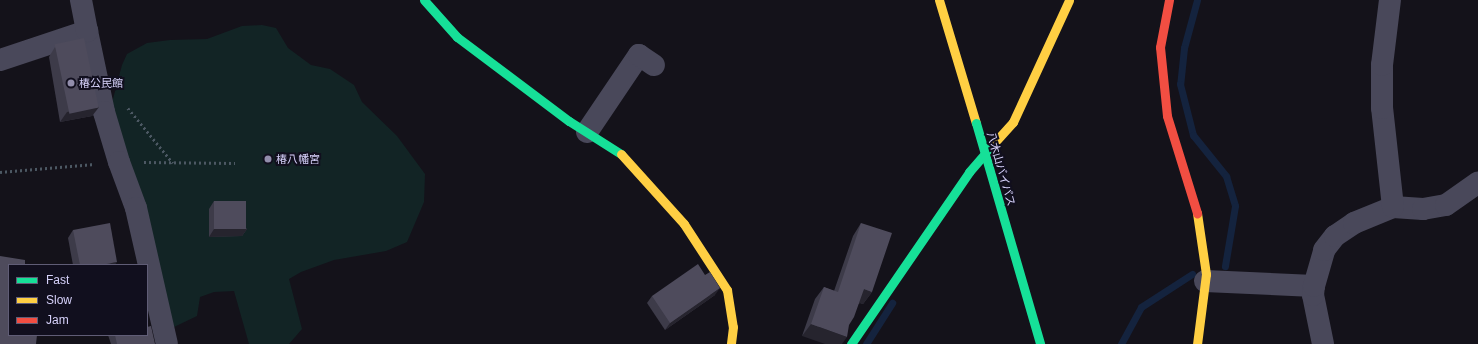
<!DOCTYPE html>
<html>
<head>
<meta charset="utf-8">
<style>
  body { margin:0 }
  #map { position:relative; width:1478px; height:344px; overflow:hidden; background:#14121a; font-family:Helvetica,"Noto Sans JP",sans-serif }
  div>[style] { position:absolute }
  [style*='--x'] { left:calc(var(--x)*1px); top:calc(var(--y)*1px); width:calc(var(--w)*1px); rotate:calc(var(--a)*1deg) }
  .green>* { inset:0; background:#122425 }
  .stream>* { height:7px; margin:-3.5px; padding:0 3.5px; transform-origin:3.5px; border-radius:3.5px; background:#14233e }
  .path>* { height:2.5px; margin-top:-1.25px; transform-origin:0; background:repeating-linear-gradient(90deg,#4c5863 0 2px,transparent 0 5px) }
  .street>* { height:22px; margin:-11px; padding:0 11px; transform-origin:11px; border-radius:11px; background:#49485a }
  .fast>* { height:9px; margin:-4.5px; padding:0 4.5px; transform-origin:4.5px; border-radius:4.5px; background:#16e098 }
  .slow>* { height:9px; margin:-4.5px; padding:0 4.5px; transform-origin:4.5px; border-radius:4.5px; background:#ffcf43 }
  .jam>* { height:9px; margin:-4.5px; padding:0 4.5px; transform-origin:4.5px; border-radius:4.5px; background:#f24e42 }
  .fast-bridge>* { height:9px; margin:-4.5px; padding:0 4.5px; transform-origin:4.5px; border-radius:4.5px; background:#16e098 }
  .wall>* { inset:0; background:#3d3b49 }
  .shaded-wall>* { inset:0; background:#26242e }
  .building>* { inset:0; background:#4e4b5c; transform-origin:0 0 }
  .dots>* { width:11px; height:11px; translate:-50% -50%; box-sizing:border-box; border:2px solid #110f1e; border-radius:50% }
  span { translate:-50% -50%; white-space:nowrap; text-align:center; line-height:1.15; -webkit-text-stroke:4px #110f1e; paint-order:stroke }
  .poi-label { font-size:11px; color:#d6d1fa }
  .left { translate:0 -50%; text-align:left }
  .street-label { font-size:11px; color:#d6d1fa }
  .legend { position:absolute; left:8px; top:264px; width:140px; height:72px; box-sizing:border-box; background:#110f1e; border:1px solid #605d76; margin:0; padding:5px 7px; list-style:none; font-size:12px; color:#d6d1fa }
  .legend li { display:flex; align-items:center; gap:8px; height:20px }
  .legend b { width:20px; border:1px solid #605d76 }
</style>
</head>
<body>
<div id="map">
  <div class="green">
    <i style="clip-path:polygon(262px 25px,276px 28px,288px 48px,311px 65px,330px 69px,354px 85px,362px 102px,397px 136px,425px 174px,424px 202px,407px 242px,386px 251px,334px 260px,301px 272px,289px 279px,302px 329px,289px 344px,249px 344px,234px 291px,214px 292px,200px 297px,197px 316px,174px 327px,109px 114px,122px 65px,127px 54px,147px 43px,170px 40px,207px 39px,242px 26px)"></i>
  </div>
  <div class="stream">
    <i style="--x:1197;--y:0;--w:50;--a:105.2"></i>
    <i style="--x:1184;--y:48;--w:36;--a:96"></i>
    <i style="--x:1180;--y:84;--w:53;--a:75.7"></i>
    <i style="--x:1193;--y:135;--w:53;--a:51.2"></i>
    <i style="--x:1226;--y:176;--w:31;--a:73"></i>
    <i style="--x:1235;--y:206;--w:61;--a:99.5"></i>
    <i style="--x:866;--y:344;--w:49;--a:-57.6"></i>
    <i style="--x:1121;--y:344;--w:42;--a:-61.6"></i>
    <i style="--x:1141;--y:307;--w:61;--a:-32.9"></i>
  </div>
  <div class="path">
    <i style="--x:128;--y:108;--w:71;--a:50.7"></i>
    <i style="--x:144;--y:162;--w:91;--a:0.6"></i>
    <i style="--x:0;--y:172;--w:95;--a:-4.8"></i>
  </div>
  <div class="street">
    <i style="--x:87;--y:31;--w:83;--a:78.1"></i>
    <i style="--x:104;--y:112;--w:52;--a:73.3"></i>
    <i style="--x:119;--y:162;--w:49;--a:69.7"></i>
    <i style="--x:136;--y:208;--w:139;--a:77.2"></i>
    <i style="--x:0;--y:60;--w:92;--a:-18.4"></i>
    <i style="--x:87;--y:31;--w:32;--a:-101"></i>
    <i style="--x:587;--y:132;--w:93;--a:-56"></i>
    <i style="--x:639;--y:55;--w:18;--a:34"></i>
    <i style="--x:1393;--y:207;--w:30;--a:4"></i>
    <i style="--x:1423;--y:209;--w:23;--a:-10"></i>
    <i style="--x:1446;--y:205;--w:39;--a:-35"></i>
    <i style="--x:1205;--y:281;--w:109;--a:2.6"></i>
    <i style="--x:1323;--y:344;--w:50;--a:-101.5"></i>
    <i style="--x:1313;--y:295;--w:9;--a:-84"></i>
    <i style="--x:1314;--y:286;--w:37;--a:-74"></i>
    <i style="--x:1324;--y:250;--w:18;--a:-52"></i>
    <i style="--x:1335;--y:236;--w:23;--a:-34"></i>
    <i style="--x:1354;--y:223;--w:42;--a:-22.3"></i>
    <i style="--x:1393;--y:207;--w:100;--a:-96.3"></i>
    <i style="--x:1382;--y:108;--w:43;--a:-90"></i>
    <i style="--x:1382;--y:65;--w:65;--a:-83"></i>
  </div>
  <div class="fast">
    <i style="--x:424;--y:0;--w:50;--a:48.3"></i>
    <i style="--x:457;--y:37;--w:140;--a:36.9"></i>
    <i style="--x:569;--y:121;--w:62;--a:32.4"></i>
    <i style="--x:851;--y:344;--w:209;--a:-55.5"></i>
    <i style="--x:969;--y:172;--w:40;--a:-49"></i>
  </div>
  <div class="slow">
    <i style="--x:939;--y:0;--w:128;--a:73.3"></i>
    <i style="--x:995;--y:142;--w:27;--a:-48"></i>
    <i style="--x:1013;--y:122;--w:134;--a:-65.3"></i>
    <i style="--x:621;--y:154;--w:94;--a:48"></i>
    <i style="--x:684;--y:224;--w:79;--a:56.9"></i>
    <i style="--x:727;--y:290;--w:37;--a:81"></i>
    <i style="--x:733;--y:327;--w:17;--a:97"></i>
    <i style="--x:1197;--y:213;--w:62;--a:81.6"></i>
    <i style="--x:1206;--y:274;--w:71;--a:97.3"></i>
  </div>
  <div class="jam">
    <i style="--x:1169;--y:0;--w:48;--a:100.8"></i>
    <i style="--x:1160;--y:47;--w:69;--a:84.2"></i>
    <i style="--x:1167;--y:116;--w:102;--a:72.8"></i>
  </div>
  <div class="fast-bridge">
    <i style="--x:976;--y:123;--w:230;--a:73.8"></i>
  </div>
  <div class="wall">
    <i style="clip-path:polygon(55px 47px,99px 107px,92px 116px,60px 122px,49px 57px)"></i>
    <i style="clip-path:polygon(214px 201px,247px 229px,242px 236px,209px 237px,209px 209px)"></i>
    <i style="clip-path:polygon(861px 223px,872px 292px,863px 304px,860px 303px,802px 336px,815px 299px,824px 287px,834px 291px,853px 236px)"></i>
    <i style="clip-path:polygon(73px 230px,115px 265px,73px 265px,68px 238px)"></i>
    <i style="clip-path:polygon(715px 295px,665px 330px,647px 303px,652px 296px)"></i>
    <i style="clip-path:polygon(108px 335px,147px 335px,155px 344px,111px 344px)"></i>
  </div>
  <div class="shaded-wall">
    <i style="clip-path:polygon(99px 107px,92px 116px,60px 122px,67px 112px)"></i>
    <i style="clip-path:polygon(214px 229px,247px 229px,242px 236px,209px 237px)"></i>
    <i style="clip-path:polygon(117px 262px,115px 265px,101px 265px)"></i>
    <i style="clip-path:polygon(720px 288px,715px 295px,665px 330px,670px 323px)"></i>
    <i style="clip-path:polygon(864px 289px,872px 292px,863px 304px,856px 302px)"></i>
    <i style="clip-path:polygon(811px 324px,847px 337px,842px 344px,825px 344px,802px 336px)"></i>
  </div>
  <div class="building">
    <i style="left:84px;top:38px;width:71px;height:30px;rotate:78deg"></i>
    <i style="left:214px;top:201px;width:32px;height:28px"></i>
    <i style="clip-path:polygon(110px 223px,117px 262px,101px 265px,80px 265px,73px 230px)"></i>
    <i style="clip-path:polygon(861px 223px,892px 233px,872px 292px,864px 289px,854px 317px,849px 325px,847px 337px,811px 324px,824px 287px,838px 292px)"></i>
    <i style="clip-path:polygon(0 256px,25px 260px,25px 265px,9px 265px,9px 335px,37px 335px,36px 344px,0 344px)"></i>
    <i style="clip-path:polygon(698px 264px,705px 275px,710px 272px,720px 288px,670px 323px,652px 296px)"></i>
    <i style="clip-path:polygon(151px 326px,155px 344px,117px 344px,115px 335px,147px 335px,147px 327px)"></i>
  </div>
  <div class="dots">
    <i style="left:71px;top:83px;background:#928eac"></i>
    <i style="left:268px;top:159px;background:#928eac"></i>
  </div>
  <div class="poi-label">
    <span class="left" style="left:79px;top:83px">椿公民館</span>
    <span class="left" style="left:276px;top:159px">椿八幡宮</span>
  </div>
  <div class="street-label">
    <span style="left:1001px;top:169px;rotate:74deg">八木山バイパス</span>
  </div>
  <ul class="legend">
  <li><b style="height:5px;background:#16e098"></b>Fast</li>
  <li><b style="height:5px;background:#ffcf43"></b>Slow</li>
  <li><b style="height:5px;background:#f24e42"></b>Jam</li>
  </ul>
</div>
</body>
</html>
